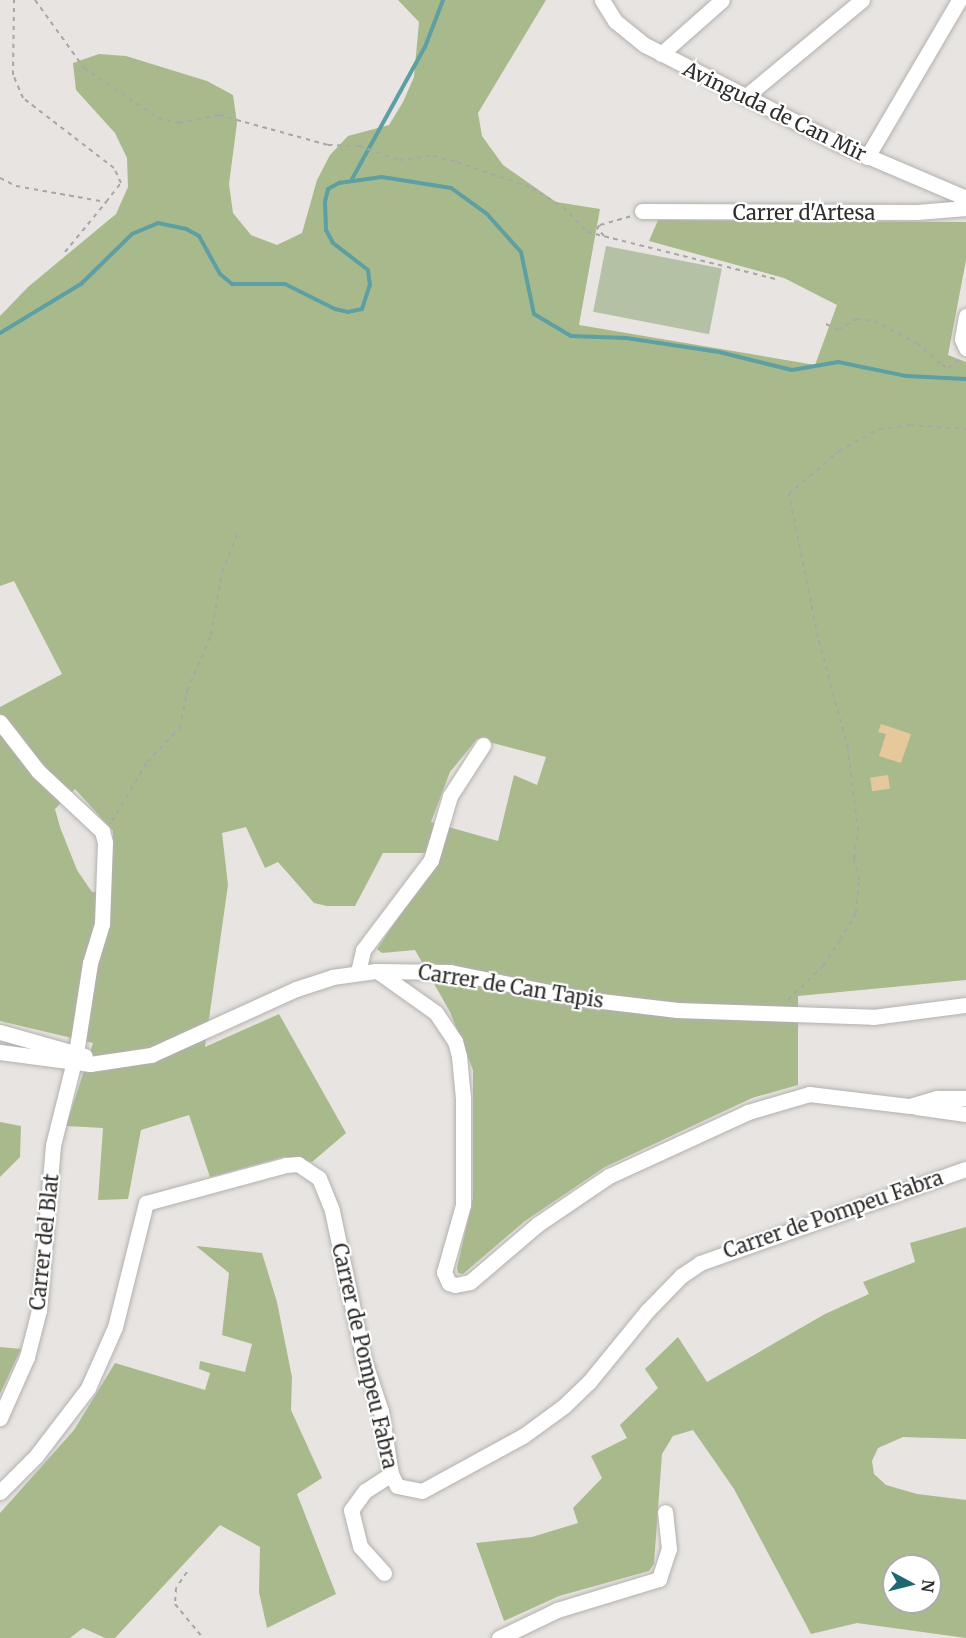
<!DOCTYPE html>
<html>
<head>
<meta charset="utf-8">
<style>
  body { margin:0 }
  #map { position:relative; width:966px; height:1638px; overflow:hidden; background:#e7e4e1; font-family:Merriweather,serif }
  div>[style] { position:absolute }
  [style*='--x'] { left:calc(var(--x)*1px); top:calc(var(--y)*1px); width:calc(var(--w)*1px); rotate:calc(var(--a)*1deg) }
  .green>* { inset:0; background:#b5c1a5; transform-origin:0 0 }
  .forest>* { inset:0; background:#a8ba8c }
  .stream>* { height:4px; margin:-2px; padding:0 2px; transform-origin:2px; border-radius:2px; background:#5e9fa3 }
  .building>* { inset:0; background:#e5c89c; transform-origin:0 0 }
  .path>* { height:2px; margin-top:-1px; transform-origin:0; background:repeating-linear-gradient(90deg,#a9a7a4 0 4.5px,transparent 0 9px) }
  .roads { filter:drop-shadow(0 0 2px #b3b0ad) drop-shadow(0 0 2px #b3b0ad) }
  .street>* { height:15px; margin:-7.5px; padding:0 7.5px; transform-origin:7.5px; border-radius:7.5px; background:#fff }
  span { translate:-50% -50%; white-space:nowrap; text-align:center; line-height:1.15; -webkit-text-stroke:4.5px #fff; paint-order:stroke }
  .street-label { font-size:20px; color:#2f2e2c }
  .north { position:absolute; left:882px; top:1554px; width:60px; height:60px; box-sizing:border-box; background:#fff; border:2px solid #acabab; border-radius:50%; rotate:97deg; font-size:16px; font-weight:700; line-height:24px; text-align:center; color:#2f2e2c }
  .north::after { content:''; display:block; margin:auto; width:21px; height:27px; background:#1d6872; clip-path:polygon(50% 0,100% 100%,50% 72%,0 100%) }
</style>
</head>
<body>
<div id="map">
  <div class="green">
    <i style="left:606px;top:246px;width:118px;height:67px;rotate:11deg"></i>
  </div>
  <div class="forest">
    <i style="clip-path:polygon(evenodd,398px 0,546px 0,478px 113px,482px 136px,503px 165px,556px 202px,600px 209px,579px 325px,815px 365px,837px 305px,784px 278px,649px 241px,658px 220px,966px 222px,966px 260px,948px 355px,966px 362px,966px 980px,798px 996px,798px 1085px,752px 1098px,605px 1167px,525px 1221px,463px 1274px,458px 1273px,457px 1268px,473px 1198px,473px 1070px,450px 1012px,415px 950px,382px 953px,377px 949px,441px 853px,383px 853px,355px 906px,327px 906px,314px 903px,278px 862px,265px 868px,246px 827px,222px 833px,228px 885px,205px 1047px,279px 1014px,346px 1133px,312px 1162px,284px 1157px,210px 1177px,189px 1115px,141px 1130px,128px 1199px,98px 1200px,103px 1128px,66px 1126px,93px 1043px,0 1021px,0 707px,62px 674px,14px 581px,0 586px,0 316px,28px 287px,116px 214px,128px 187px,127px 158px,115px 133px,76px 90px,73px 63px,99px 54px,126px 56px,207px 81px,233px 95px,237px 123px,229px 184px,233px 213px,251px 235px,277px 245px,302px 233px,317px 180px,330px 155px,348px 136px,389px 125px,403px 102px,414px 77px,419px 22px,398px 0,477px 739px,546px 757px,537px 785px,514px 775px,498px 841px,431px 822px,450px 772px,477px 739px,398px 0,75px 789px,113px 831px,110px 893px,92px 892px,77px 870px,60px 827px,55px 809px,75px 789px)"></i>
    <i style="clip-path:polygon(0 1122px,21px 1126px,20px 1157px,0 1177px)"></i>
    <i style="clip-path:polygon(evenodd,966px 1227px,966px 1439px,903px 1437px,878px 1448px,872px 1461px,874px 1474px,886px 1485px,917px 1494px,966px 1500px,966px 1638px,857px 1623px,811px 1634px,734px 1489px,693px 1430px,673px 1436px,662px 1454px,654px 1564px,649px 1571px,559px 1596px,504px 1621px,476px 1543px,532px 1537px,578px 1523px,573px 1508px,602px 1478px,591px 1456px,627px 1438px,620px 1425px,658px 1388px,645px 1369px,678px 1337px,707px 1382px,825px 1314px,869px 1294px,863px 1282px,915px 1262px,910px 1243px,966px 1227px,894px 1566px,930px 1566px,930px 1602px,894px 1602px,894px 1566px)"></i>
    <i style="clip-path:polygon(196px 1246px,262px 1253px,277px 1302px,292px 1377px,291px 1410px,322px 1478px,297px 1494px,336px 1594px,267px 1628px,259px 1592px,260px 1547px,220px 1525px,115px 1638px,105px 1638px,83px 1628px,70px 1638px,0 1638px,0 1513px,74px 1430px,115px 1363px,205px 1390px,210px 1373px,199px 1369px,200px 1361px,245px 1372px,252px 1344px,222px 1335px,229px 1273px)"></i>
    <i style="clip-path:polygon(0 1347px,21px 1349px,0 1394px)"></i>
  </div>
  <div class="stream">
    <i style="--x:352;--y:179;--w:151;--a:-61.1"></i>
    <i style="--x:425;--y:47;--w:50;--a:-69"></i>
    <i style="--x:0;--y:333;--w:95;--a:-31.2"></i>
    <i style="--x:81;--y:284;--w:71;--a:-44.4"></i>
    <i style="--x:132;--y:234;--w:28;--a:-23"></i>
    <i style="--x:158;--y:223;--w:29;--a:12"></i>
    <i style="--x:186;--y:229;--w:15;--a:28"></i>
    <i style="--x:199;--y:236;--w:43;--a:61.1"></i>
    <i style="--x:220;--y:274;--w:16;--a:40"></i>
    <i style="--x:232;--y:284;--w:53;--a:0"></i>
    <i style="--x:285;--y:284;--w:56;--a:26.6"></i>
    <i style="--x:335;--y:309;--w:13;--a:13"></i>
    <i style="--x:348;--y:312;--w:14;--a:-12"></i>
    <i style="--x:362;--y:309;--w:25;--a:-72"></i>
    <i style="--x:370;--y:285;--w:15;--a:-98"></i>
    <i style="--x:368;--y:270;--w:44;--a:-142.4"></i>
    <i style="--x:333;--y:243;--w:15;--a:-118"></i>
    <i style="--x:326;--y:230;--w:28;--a:-92"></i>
    <i style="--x:325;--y:202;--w:13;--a:-77"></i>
    <i style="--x:328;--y:189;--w:13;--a:-29"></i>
    <i style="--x:339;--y:183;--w:43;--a:-7.9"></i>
    <i style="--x:382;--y:177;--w:70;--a:9.1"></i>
    <i style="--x:451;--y:188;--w:44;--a:35.8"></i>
    <i style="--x:487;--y:214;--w:51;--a:48.2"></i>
    <i style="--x:521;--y:252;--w:63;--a:78.2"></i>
    <i style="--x:534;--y:314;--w:43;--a:30.7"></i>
    <i style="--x:571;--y:336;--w:55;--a:2.1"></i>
    <i style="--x:626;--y:338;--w:94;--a:8.6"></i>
    <i style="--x:719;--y:352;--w:75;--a:13.9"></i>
    <i style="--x:792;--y:370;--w:47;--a:-9.9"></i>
    <i style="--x:838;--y:362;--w:69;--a:11.6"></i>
    <i style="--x:906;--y:376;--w:60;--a:2.9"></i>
  </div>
  <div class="building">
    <i style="clip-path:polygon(881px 724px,911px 734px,901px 763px,879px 756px,886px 734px,878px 732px)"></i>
    <i style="left:888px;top:775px;width:14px;height:18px;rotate:82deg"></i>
  </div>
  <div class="path">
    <i style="--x:35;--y:0;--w:84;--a:54.2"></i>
    <i style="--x:84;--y:68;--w:89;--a:34"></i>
    <i style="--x:158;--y:118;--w:22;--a:13"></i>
    <i style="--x:179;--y:123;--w:41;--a:-11.3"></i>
    <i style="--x:219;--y:115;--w:113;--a:15.4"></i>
    <i style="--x:328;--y:145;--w:31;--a:2"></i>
    <i style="--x:359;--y:146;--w:42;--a:19.3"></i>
    <i style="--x:399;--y:160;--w:34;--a:-7"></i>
    <i style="--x:433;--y:156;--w:25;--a:14"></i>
    <i style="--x:457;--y:162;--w:79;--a:19.1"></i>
    <i style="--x:532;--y:188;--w:36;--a:32"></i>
    <i style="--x:563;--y:207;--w:35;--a:46"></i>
    <i style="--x:587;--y:232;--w:194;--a:14"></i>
    <i style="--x:0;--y:178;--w:18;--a:27"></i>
    <i style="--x:16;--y:186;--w:91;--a:10.1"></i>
    <i style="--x:106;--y:202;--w:24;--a:-52"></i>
    <i style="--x:121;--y:183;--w:17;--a:-115"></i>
    <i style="--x:114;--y:168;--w:115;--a:-142.4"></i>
    <i style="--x:23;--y:98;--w:25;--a:-113"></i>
    <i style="--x:13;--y:75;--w:75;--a:-89.2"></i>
    <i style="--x:604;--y:236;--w:11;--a:-131"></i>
    <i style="--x:597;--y:228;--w:4;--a:-45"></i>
    <i style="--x:600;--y:225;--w:32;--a:-16"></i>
    <i style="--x:65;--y:252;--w:65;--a:-50.6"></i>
    <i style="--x:826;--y:324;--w:13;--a:27"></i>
    <i style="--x:838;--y:330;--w:21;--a:-31"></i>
    <i style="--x:856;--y:319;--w:18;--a:6"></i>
    <i style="--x:874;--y:321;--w:48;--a:27.1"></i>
    <i style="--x:917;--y:343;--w:33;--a:41"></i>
    <i style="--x:942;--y:365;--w:7;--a:27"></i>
    <i style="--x:948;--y:368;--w:15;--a:-37"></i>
    <i style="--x:112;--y:821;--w:69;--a:-59.3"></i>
    <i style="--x:147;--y:762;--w:47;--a:-45.9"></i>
    <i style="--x:180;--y:728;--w:38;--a:-79"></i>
    <i style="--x:187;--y:691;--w:61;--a:-66.8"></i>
    <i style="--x:211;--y:635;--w:64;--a:-80.1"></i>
    <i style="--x:222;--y:572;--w:42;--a:-67.7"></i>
    <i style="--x:788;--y:1000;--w:49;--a:-44.2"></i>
    <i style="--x:823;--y:966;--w:31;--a:-57"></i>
    <i style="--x:840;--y:940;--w:31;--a:-59"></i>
    <i style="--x:856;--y:913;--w:33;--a:-85"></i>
    <i style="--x:859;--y:880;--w:23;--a:-103"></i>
    <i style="--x:854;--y:858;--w:27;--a:-82"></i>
    <i style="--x:858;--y:831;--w:83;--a:-97"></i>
    <i style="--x:848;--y:749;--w:116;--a:-105"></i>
    <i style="--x:818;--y:637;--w:146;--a:-101.5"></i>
    <i style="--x:789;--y:494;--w:66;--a:-40.7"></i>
    <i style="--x:839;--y:451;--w:46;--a:-28.8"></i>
    <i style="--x:879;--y:429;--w:31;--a:-7"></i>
    <i style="--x:910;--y:425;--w:56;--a:4.1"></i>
    <i style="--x:187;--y:1572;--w:19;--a:125"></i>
    <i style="--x:176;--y:1588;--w:16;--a:94"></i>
    <i style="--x:175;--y:1604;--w:44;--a:50.5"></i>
  </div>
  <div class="roads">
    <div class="street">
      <i style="--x:602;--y:0;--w:25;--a:58"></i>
      <i style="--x:615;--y:21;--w:38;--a:39"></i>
      <i style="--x:645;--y:45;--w:216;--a:27"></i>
      <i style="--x:837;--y:143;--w:140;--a:23.1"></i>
      <i style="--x:661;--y:54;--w:81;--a:-41.5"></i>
      <i style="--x:745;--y:97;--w:152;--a:-39.7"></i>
      <i style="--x:867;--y:157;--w:182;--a:-59.6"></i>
      <i style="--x:642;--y:211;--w:275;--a:0.2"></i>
      <i style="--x:917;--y:212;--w:49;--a:-4.7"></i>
      <i style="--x:966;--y:316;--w:23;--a:100"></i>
      <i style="--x:962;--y:339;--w:10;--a:66"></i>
      <i style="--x:0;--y:722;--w:62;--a:52.2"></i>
      <i style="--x:38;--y:771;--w:88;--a:43.2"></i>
      <i style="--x:102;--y:831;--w:11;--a:75"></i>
      <i style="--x:105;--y:842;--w:82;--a:92.1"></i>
      <i style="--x:102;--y:924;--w:41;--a:107.1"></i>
      <i style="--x:90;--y:963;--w:91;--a:98.8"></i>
      <i style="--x:76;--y:1053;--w:95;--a:104"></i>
      <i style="--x:53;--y:1145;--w:166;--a:94.8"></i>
      <i style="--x:39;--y:1310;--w:49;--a:104.3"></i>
      <i style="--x:27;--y:1357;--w:67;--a:113.9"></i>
      <i style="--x:377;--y:971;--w:72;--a:35.4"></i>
      <i style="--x:436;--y:1013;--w:34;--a:56"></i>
      <i style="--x:455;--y:1041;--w:16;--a:75"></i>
      <i style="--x:459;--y:1056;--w:42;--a:84.6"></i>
      <i style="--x:463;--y:1098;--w:107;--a:90"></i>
      <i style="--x:463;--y:1205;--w:70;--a:105.8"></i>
      <i style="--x:444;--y:1272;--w:12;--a:66"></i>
      <i style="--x:449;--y:1283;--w:6;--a:18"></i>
      <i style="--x:455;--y:1285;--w:15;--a:-11"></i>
      <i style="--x:470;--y:1282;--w:89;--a:-40.5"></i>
      <i style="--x:538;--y:1224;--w:86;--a:-34.1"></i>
      <i style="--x:609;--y:1176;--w:153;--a:-24.7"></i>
      <i style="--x:748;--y:1112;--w:64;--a:-16.4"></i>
      <i style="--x:809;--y:1094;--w:102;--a:6.8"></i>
      <i style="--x:910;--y:1106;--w:28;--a:-17"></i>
      <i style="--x:937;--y:1098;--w:29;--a:0"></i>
      <i style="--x:358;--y:972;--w:23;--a:-77"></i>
      <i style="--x:363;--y:950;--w:113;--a:-52.9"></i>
      <i style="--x:431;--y:860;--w:67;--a:-73.5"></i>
      <i style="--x:450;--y:796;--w:61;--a:-57.1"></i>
      <i style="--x:0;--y:1032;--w:88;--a:15.8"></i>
      <i style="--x:0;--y:1052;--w:91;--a:7.6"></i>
      <i style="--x:90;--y:1064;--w:62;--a:-8.4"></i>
      <i style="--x:151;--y:1055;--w:159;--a:-24.5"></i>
      <i style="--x:296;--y:989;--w:38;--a:-18"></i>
      <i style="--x:332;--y:977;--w:44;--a:-7.8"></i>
      <i style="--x:376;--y:971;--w:74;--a:0.8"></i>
      <i style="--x:450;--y:972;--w:137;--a:11.4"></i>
      <i style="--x:584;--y:999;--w:94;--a:6.7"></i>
      <i style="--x:677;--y:1010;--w:196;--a:2"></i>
      <i style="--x:873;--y:1017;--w:94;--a:-7.4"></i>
      <i style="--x:916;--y:1107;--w:50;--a:8"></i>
      <i style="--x:0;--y:1492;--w:51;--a:-45"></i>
      <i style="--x:36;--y:1456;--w:86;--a:-52.6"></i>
      <i style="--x:88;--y:1388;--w:67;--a:-66.1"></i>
      <i style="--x:115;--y:1327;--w:128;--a:-76"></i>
      <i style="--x:146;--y:1203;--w:145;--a:-15.2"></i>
      <i style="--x:286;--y:1165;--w:12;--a:-5"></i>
      <i style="--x:298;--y:1164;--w:25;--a:34"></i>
      <i style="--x:319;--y:1178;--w:35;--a:68"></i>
      <i style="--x:332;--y:1211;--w:149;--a:78"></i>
      <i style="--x:363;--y:1357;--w:57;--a:71.6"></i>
      <i style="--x:381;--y:1411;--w:64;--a:81"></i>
      <i style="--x:391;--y:1474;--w:13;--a:63"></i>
      <i style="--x:397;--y:1486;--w:25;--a:11"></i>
      <i style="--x:422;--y:1491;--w:115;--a:-28.6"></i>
      <i style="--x:523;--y:1436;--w:51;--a:-36.2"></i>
      <i style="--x:564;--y:1406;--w:35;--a:-44"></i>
      <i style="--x:589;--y:1382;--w:92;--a:-50.8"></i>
      <i style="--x:647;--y:1311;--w:49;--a:-45.8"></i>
      <i style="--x:681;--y:1276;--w:23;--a:-34"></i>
      <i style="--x:700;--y:1263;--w:282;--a:-19.5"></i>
      <i style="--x:384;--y:1573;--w:36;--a:-132"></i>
      <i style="--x:360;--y:1546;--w:37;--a:-104"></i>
      <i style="--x:351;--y:1510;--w:24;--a:-54"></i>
      <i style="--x:365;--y:1491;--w:31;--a:-33"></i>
      <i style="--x:499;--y:1638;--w:64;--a:-25.8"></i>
      <i style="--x:557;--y:1610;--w:107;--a:-16.9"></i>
      <i style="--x:659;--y:1579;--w:32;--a:-72"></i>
      <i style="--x:669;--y:1549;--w:37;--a:-96"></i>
    </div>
  </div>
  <div class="street-label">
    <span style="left:775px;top:111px;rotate:26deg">Avinguda de Can Mir</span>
    <span style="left:804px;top:212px">Carrer d'Artesa</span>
    <span style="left:511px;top:986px;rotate:9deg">Carrer de Can Tapis</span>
    <span style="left:833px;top:1214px;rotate:-19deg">Carrer de Pompeu Fabra</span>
    <span style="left:44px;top:1242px;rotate:-84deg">Carrer del Blat</span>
    <span style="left:365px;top:1356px;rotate:77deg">Carrer de Pompeu Fabra</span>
  </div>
  <div class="north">N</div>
</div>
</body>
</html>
